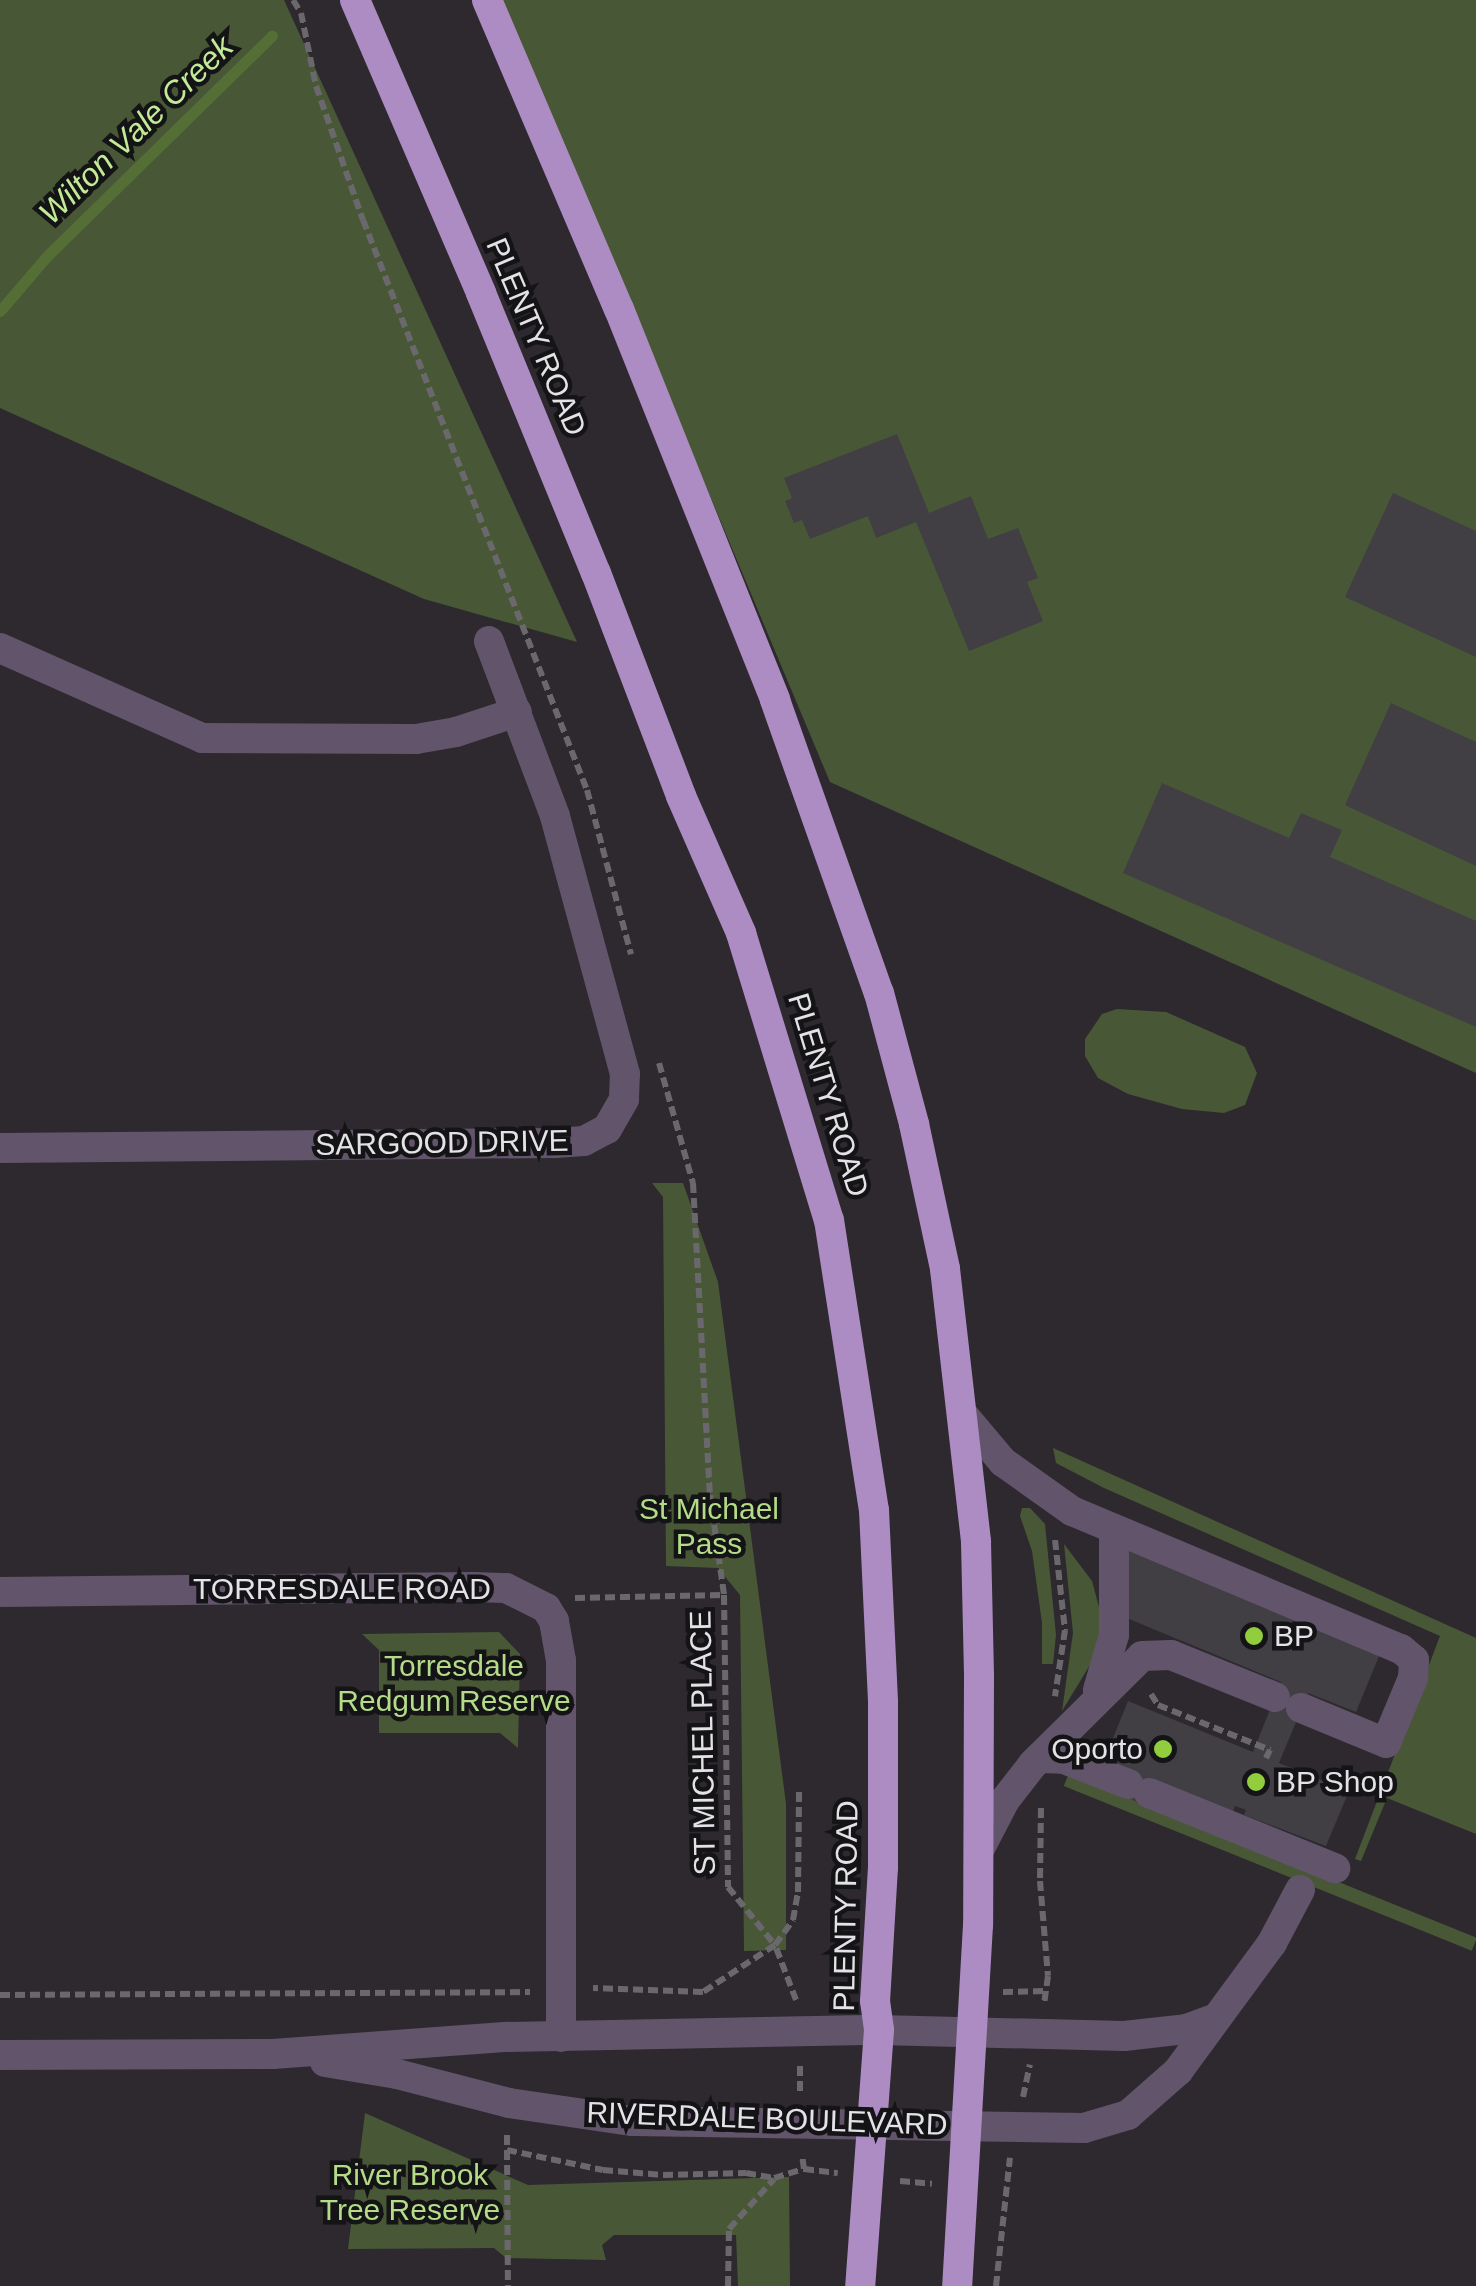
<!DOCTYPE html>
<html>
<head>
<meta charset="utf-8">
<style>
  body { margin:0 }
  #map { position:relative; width:1476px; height:2286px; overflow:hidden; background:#2d292f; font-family:Arial,sans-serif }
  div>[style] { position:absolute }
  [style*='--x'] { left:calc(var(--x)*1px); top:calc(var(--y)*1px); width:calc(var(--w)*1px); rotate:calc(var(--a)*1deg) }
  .green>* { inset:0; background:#485836; transform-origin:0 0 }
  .stream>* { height:11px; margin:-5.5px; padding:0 5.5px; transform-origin:5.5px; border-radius:5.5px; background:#546e35 }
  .building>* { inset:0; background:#413e44 }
  .path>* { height:6px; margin-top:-3px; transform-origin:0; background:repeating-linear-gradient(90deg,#6b686d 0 10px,transparent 0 15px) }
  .minor>* { height:30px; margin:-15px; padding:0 15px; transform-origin:15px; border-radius:15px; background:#62546b }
  .highway>* { height:30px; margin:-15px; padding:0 15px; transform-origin:15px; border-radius:15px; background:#ad8cc3 }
  .dots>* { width:28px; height:28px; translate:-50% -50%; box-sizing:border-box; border:5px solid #141315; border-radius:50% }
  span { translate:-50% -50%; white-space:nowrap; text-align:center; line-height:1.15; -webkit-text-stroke:9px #141315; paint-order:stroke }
  .street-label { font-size:30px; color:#e4e2e6 }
  .park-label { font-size:30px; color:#b4db88 }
  .poi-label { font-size:30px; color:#e4e2e6 }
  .left { translate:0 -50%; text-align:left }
  .right { translate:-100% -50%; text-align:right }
  .water-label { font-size:32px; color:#c3eb97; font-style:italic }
</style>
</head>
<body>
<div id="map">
  <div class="green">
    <i style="clip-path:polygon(0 0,284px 0,577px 642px,424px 599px,0 408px)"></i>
    <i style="clip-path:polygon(502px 0,1476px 0,1476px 1073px,830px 782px)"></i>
    <i style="clip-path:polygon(1117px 1009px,1166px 1012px,1245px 1047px,1257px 1073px,1245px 1105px,1224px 1113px,1182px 1109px,1128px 1094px,1098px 1078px,1085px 1056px,1085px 1039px,1102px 1014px)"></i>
    <i style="clip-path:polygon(652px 1183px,683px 1183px,718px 1282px,786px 1804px,786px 1950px,744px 1951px,740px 1595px,718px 1568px,666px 1566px,663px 1197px)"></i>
    <i style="clip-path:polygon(1053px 1448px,1476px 1638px,1476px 1834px,1387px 1798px,1361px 1861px,1355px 1859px,1440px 1636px,1104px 1488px,1056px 1463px)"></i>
    <i style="clip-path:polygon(1022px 1508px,1030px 1508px,1045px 1524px,1056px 1635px,1053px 1664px,1042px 1664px,1042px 1623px,1032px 1551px,1020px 1516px)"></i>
    <i style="clip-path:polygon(1064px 1544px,1092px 1581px,1103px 1622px,1093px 1660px,1062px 1711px,1073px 1633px)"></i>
    <i style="clip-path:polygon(499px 1632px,520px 1654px,518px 1748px,500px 1733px,379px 1733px,379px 1650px,362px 1634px)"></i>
    <i style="left:1069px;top:1773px;width:440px;height:14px;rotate:22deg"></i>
    <i style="clip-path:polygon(365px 2113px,528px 2185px,789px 2177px,790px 2286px,738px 2286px,736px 2235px,614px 2235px,602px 2245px,606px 2260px,506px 2258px,494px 2248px,348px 2249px)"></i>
  </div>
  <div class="stream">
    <i style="--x:0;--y:311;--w:72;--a:-49.5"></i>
    <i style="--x:47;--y:256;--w:315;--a:-44.4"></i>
  </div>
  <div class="building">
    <i style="clip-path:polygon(897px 434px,929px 513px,971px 496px,988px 539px,1018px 528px,1038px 578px,1027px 582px,1043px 621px,969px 651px,916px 522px,876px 538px,868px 516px,810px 539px,802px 520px,794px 523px,785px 501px,792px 498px,784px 478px)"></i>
    <i style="clip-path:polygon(1393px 493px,1476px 531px,1476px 657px,1345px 597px)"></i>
    <i style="clip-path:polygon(1391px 703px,1476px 742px,1476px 866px,1345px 805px)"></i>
    <i style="clip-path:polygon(1162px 783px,1289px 838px,1301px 813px,1342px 830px,1330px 857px,1476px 921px,1476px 1027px,1123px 873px)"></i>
    <i style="clip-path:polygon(1127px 1546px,1382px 1649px,1356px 1712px,1308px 1693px,1279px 1763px,1349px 1791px,1326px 1846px,1244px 1815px,1246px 1810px,1235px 1806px,1231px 1816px,1144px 1805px,1123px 1796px,1103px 1763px,1128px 1701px,1253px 1752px,1281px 1682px,1129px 1619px)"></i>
  </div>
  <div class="path">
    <i style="--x:293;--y:0;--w:15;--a:58"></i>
    <i style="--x:301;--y:13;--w:75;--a:78.4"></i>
    <i style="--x:316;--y:86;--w:142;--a:70.7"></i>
    <i style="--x:363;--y:220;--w:612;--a:68.55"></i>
    <i style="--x:587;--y:790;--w:170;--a:75"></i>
    <i style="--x:659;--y:1063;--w:125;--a:74.2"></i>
    <i style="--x:693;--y:1183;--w:312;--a:86.9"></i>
    <i style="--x:710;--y:1495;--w:101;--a:82"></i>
    <i style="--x:1055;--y:1540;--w:91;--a:83.7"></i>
    <i style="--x:1065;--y:1630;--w:67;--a:98.6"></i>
    <i style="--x:575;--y:1598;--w:149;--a:-1.2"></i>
    <i style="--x:724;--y:1595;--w:292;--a:89.2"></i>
    <i style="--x:728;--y:1887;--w:75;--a:51"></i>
    <i style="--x:775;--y:1945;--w:86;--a:146.9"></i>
    <i style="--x:703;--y:1992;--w:110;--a:-177.9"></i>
    <i style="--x:1151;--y:1694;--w:13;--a:58"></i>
    <i style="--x:1158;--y:1705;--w:121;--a:21.9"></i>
    <i style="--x:1270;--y:1750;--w:9;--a:117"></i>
    <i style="--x:1041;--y:1808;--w:73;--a:90.8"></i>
    <i style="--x:1040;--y:1881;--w:95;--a:85.2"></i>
    <i style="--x:1048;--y:1976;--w:28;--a:98"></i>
    <i style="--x:1003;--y:1992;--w:44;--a:-1.3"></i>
    <i style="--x:0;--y:1995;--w:530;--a:-0.32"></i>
    <i style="--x:796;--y:2000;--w:59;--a:-110.9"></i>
    <i style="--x:775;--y:1945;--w:31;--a:-54"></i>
    <i style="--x:793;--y:1920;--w:28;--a:-80"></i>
    <i style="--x:798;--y:1892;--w:100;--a:-89.4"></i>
    <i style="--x:800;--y:2091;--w:27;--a:-90"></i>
    <i style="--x:1023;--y:2097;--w:33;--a:-78"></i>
    <i style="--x:507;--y:2135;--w:15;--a:90"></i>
    <i style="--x:507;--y:2150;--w:98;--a:11.8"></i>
    <i style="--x:603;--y:2170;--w:60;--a:4.8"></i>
    <i style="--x:663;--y:2175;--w:83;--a:-1.4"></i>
    <i style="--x:746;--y:2173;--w:28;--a:10"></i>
    <i style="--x:774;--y:2178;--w:31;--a:-17"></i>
    <i style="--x:804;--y:2169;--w:15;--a:-98"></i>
    <i style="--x:507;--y:2150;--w:136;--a:89.6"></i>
    <i style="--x:804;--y:2169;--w:34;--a:7"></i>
    <i style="--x:900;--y:2181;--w:32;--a:5"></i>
    <i style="--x:728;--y:2286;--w:57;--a:-89"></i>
    <i style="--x:729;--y:2229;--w:67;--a:-48"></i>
    <i style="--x:996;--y:2286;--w:129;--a:-83.8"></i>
  </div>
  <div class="minor">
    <i style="--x:0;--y:648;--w:221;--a:24"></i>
    <i style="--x:202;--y:738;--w:214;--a:0.3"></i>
    <i style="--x:416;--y:739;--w:41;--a:-9.9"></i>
    <i style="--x:456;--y:732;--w:64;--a:-18.2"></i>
    <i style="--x:0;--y:1148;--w:555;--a:-0.52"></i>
    <i style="--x:555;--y:1143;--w:29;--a:-4"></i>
    <i style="--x:584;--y:1141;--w:26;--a:-28"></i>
    <i style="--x:607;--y:1129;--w:34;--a:-60"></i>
    <i style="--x:624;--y:1099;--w:25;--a:-88"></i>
    <i style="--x:625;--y:1074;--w:267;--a:-105.2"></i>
    <i style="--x:555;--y:816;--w:187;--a:-110.7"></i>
    <i style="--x:965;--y:1417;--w:59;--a:49.8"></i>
    <i style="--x:1003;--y:1462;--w:85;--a:35.4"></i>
    <i style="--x:1072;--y:1511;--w:357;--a:22.8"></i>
    <i style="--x:1401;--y:1649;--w:17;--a:40"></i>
    <i style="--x:1414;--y:1660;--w:18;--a:93"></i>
    <i style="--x:1413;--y:1678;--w:70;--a:112.6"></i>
    <i style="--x:1386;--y:1743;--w:92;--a:-157.6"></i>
    <i style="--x:0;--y:1592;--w:474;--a:-0.6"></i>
    <i style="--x:474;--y:1587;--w:32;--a:2"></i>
    <i style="--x:506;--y:1588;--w:45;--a:26.6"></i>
    <i style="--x:546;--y:1608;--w:15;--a:58"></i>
    <i style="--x:554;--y:1621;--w:40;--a:80"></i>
    <i style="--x:561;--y:1660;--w:377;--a:90"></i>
    <i style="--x:1098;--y:1690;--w:57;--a:-73.8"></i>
    <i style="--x:1114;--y:1635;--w:104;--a:-90"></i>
    <i style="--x:1039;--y:1758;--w:25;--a:2"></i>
    <i style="--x:1064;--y:1759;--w:69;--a:21.3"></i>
    <i style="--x:1149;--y:1793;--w:201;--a:22"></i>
    <i style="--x:979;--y:1850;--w:56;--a:-62.5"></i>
    <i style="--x:1005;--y:1800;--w:46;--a:-52.1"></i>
    <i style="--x:1033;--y:1764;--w:153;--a:-44.7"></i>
    <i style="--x:1142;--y:1656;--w:29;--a:-2"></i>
    <i style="--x:1171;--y:1655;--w:112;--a:22"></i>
    <i style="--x:0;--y:2055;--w:273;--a:-0.2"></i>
    <i style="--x:273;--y:2054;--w:235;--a:-4.2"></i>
    <i style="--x:507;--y:2037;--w:372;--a:-1.1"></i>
    <i style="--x:879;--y:2030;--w:245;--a:1.4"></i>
    <i style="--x:1124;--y:2036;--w:62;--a:-6.4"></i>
    <i style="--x:1186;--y:2029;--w:32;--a:-20"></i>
    <i style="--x:325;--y:2062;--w:73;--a:9.5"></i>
    <i style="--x:397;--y:2074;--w:116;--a:14.5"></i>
    <i style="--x:509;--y:2103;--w:125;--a:8.3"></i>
    <i style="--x:633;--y:2121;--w:451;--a:0.9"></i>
    <i style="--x:1084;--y:2128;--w:46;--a:-16.5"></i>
    <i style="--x:1128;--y:2115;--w:67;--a:-41.3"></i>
    <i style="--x:1178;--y:2071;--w:159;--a:-53.7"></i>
    <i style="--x:1272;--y:1943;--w:60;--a:-62.2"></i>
  </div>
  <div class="highway">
    <i style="--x:355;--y:0;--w:319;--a:66.7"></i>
    <i style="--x:481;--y:293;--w:303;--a:67.7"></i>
    <i style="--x:596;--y:573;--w:239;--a:69.1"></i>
    <i style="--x:681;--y:796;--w:150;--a:66.3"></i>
    <i style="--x:741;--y:933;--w:300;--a:73"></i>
    <i style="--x:829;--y:1220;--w:293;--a:81.2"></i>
    <i style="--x:874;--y:1510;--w:192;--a:87.3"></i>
    <i style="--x:883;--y:1702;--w:165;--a:90"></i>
    <i style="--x:883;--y:1867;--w:134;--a:93.4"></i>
    <i style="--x:875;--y:2001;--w:29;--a:82"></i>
    <i style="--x:879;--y:2030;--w:257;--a:94.2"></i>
    <i style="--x:487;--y:0;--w:336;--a:66.9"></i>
    <i style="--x:619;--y:309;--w:421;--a:68.2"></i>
    <i style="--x:775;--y:700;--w:311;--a:70.5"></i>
    <i style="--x:879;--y:993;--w:136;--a:75"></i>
    <i style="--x:914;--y:1124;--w:148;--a:77.9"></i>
    <i style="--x:945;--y:1269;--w:275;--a:83.5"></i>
    <i style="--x:976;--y:1542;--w:134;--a:88.7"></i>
    <i style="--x:979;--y:1676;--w:249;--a:90.2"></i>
    <i style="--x:978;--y:1925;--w:362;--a:93.3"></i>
  </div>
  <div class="dots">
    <i style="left:1254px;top:1636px;background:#92cd3e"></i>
    <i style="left:1163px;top:1749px;background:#92cd3e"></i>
    <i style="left:1256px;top:1782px;background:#92cd3e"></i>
  </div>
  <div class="street-label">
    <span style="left:536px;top:337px;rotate:67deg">PLENTY ROAD</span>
    <span style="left:828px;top:1095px;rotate:73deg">PLENTY ROAD</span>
    <span style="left:442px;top:1143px;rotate:-1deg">SARGOOD DRIVE</span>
    <span style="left:342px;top:1589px">TORRESDALE ROAD</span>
    <span style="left:703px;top:1743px;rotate:-91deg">ST MICHEL PLACE</span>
    <span style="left:846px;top:1906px;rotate:-89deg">PLENTY ROAD</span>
    <span style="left:767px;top:2119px;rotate:2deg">RIVERDALE BOULEVARD</span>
  </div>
  <div class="park-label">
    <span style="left:709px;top:1526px">St Michael<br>Pass</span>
    <span style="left:454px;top:1683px">Torresdale<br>Redgum Reserve</span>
    <span style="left:410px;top:2192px">River Brook<br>Tree Reserve</span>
  </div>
  <div class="poi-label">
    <span class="left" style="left:1274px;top:1636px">BP</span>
    <span class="right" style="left:1143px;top:1749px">Oporto</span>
    <span class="left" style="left:1276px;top:1782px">BP Shop</span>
  </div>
  <div class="water-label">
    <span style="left:136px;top:130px;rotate:-44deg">Wilton Vale Creek</span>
  </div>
</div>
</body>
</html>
